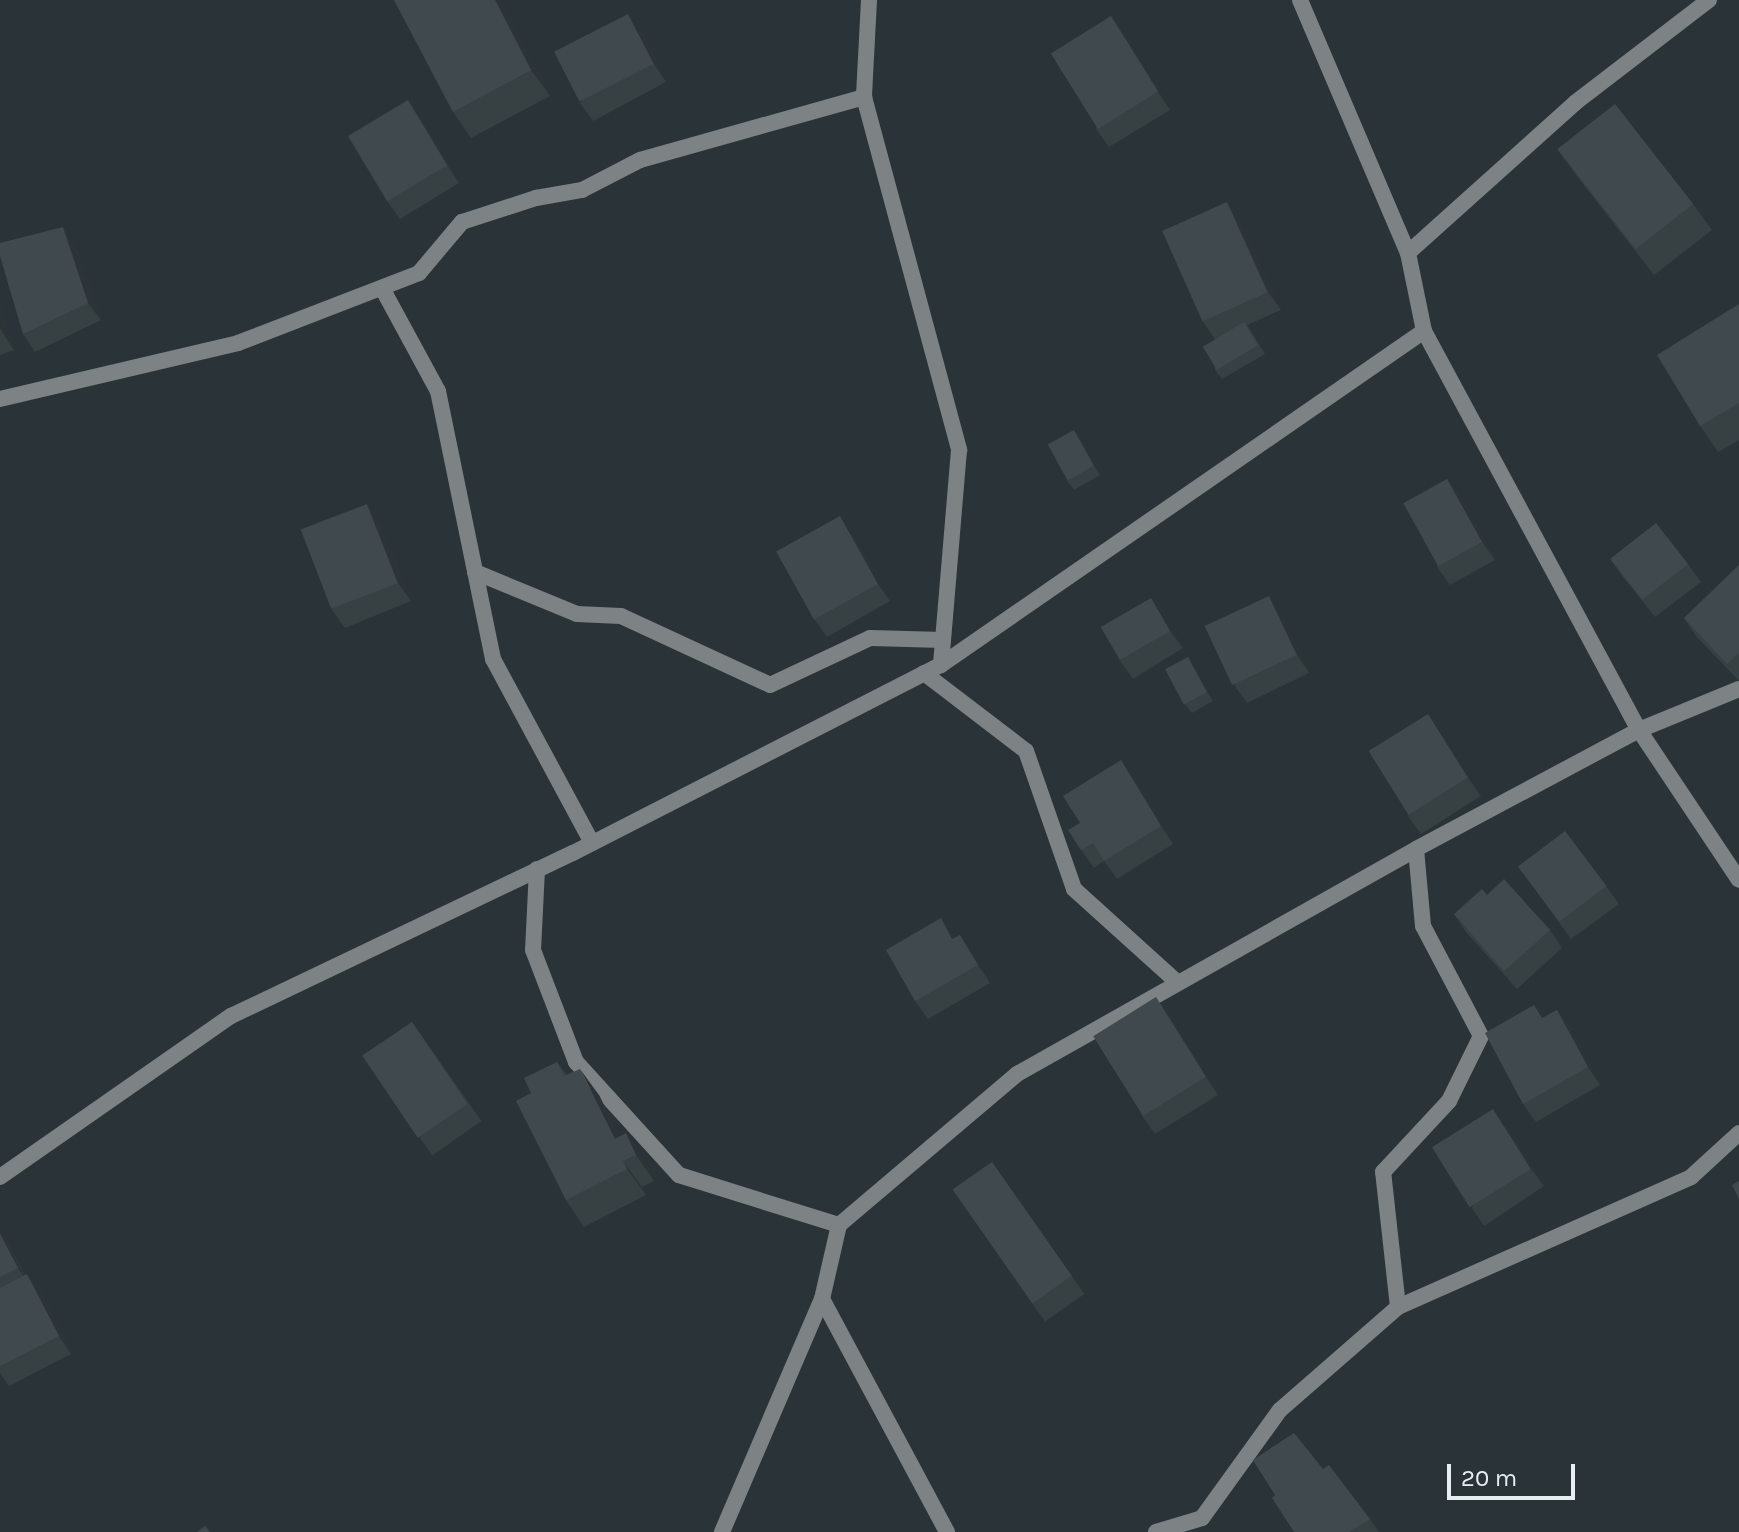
<!DOCTYPE html>
<html>
<head>
<meta charset="utf-8">
<style>
  body { margin:0 }
  #map { position:relative; width:1739px; height:1532px; overflow:hidden; background:#2a3438; font-family:Karla,sans-serif }
  div>[style] { position:absolute }
  [style*='--x'] { left:calc(var(--x)*1px); top:calc(var(--y)*1px); width:calc(var(--w)*1px); rotate:calc(var(--a)*1deg) }
  .minor>* { height:16px; margin:-8px; padding:0 8px; transform-origin:8px; border-radius:8px; background:#7d8284 }
  .wall>* { inset:0; background:#374043; transform-origin:0 0 }
  .shaded-wall>* { inset:0; background:#2d3437 }
  .building>* { inset:0; background:#404a4e; transform-origin:0 0 }
  span { translate:-50% -50%; white-space:nowrap; text-align:center; line-height:1.15; -webkit-text-stroke:6px #2a3438; paint-order:stroke }
  .scale { position:absolute; left:1447px; top:1464px; width:128px; height:36px; box-sizing:border-box; border:4px solid #e7eef0; border-top:0; padding-left:10px; font-size:24px; line-height:28px; white-space:nowrap; color:#e7eef0; -webkit-text-stroke:6px #2a3438; paint-order:stroke }
</style>
</head>
<body>
<div id="map">
  <div class="minor">
    <i style="--x:869;--y:0;--w:97;--a:93"></i>
    <i style="--x:864;--y:97;--w:366;--a:74.9"></i>
    <i style="--x:959;--y:450;--w:216;--a:94.8"></i>
    <i style="--x:941;--y:665;--w:587;--a:-34.66"></i>
    <i style="--x:1300;--y:0;--w:275;--a:66.9"></i>
    <i style="--x:1709;--y:0;--w:169;--a:142.5"></i>
    <i style="--x:1575;--y:103;--w:224;--a:138.1"></i>
    <i style="--x:1408;--y:253;--w:80;--a:78.4"></i>
    <i style="--x:1424;--y:331;--w:453;--a:61.7"></i>
    <i style="--x:1639;--y:730;--w:180;--a:56.3"></i>
    <i style="--x:382;--y:288;--w:117;--a:61.5"></i>
    <i style="--x:438;--y:391;--w:274;--a:78.4"></i>
    <i style="--x:493;--y:659;--w:209;--a:61.7"></i>
    <i style="--x:0;--y:399;--w:244;--a:-13.2"></i>
    <i style="--x:238;--y:343;--w:194;--a:-21.1"></i>
    <i style="--x:419;--y:273;--w:67;--a:-49.9"></i>
    <i style="--x:462;--y:222;--w:78;--a:-18"></i>
    <i style="--x:536;--y:198;--w:47;--a:-9.9"></i>
    <i style="--x:582;--y:190;--w:65;--a:-27.3"></i>
    <i style="--x:640;--y:160;--w:233;--a:-15.7"></i>
    <i style="--x:475;--y:572;--w:110;--a:22.4"></i>
    <i style="--x:577;--y:614;--w:44;--a:2.6"></i>
    <i style="--x:621;--y:616;--w:164;--a:24.8"></i>
    <i style="--x:770;--y:685;--w:110;--a:-25.2"></i>
    <i style="--x:870;--y:638;--w:73;--a:1.6"></i>
    <i style="--x:924;--y:673;--w:128;--a:37.4"></i>
    <i style="--x:1026;--y:751;--w:146;--a:70.8"></i>
    <i style="--x:1074;--y:889;--w:140;--a:42.1"></i>
    <i style="--x:537;--y:869;--w:81;--a:92.8"></i>
    <i style="--x:533;--y:950;--w:120;--a:69"></i>
    <i style="--x:576;--y:1062;--w:153;--a:47.7"></i>
    <i style="--x:679;--y:1175;--w:168;--a:17.4"></i>
    <i style="--x:0;--y:1177;--w:282;--a:-34.9"></i>
    <i style="--x:231;--y:1016;--w:379;--a:-25.5"></i>
    <i style="--x:573;--y:853;--w:413;--a:-27.1"></i>
    <i style="--x:1398;--y:1307;--w:136;--a:-96.3"></i>
    <i style="--x:1383;--y:1172;--w:97;--a:-47.1"></i>
    <i style="--x:1449;--y:1101;--w:72;--a:-63.8"></i>
    <i style="--x:1481;--y:1036;--w:124;--a:-117.8"></i>
    <i style="--x:1423;--y:926;--w:77;--a:-95.2"></i>
    <i style="--x:722;--y:1532;--w:254;--a:-66.8"></i>
    <i style="--x:947;--y:1532;--w:264;--a:-118.2"></i>
    <i style="--x:822;--y:1299;--w:76;--a:-77.1"></i>
    <i style="--x:839;--y:1225;--w:233;--a:-40.3"></i>
    <i style="--x:1017;--y:1074;--w:458;--a:-29.4"></i>
    <i style="--x:1416;--y:849;--w:253;--a:-28.1"></i>
    <i style="--x:1639;--y:730;--w:108;--a:-22.3"></i>
    <i style="--x:1156;--y:1532;--w:48;--a:-16.9"></i>
    <i style="--x:1202;--y:1518;--w:133;--a:-54.2"></i>
    <i style="--x:1280;--y:1410;--w:157;--a:-41.1"></i>
    <i style="--x:1398;--y:1307;--w:321;--a:-23.9"></i>
    <i style="--x:1691;--y:1177;--w:65;--a:-42.5"></i>
  </div>
  <div class="wall">
    <i style="clip-path:polygon(394px 0,499px 0,550px 96px,471px 138px,453px 112px)"></i>
    <i style="clip-path:polygon(641px 32px,666px 82px,593px 121px,580px 103px)"></i>
    <i style="clip-path:polygon(1124px 34px,1170px 110px,1109px 147px,1096px 129px)"></i>
    <i style="clip-path:polygon(421px 118px,459px 183px,400px 219px,387px 201px)"></i>
    <i style="clip-path:polygon(1557px 149px,1693px 204px,1712px 230px,1654px 275px,1576px 175px)"></i>
    <i style="clip-path:polygon(1227px 202px,1239px 220px,1281px 310px,1247px 325px,1265px 354px,1222px 379px,1215px 370px,1215px 339px,1203px 322px)"></i>
    <i style="clip-path:polygon(75px 245px,101px 320px,35px 352px,23px 334px)"></i>
    <i style="clip-path:polygon(1739px 304px,1739px 440px,1718px 452px,1700px 426px)"></i>
    <i style="clip-path:polygon(0 307px,14px 350px,0 355px)"></i>
    <i style="clip-path:polygon(1080px 439px,1100px 475px,1074px 490px,1067px 481px)"></i>
    <i style="clip-path:polygon(1447px 479px,1460px 497px,1495px 560px,1450px 585px,1437px 567px)"></i>
    <i style="clip-path:polygon(379px 522px,411px 601px,345px 628px,332px 610px)"></i>
    <i style="clip-path:polygon(852px 534px,890px 601px,827px 637px,814px 619px)"></i>
    <i style="clip-path:polygon(1610px 559px,1688px 564px,1701px 582px,1655px 617px,1623px 577px)"></i>
    <i style="clip-path:polygon(1739px 565px,1739px 681px,1696px 636px,1684px 618px)"></i>
    <i style="clip-path:polygon(1151px 598px,1183px 648px,1133px 679px,1120px 661px)"></i>
    <i style="clip-path:polygon(1281px 614px,1309px 673px,1247px 703px,1234px 685px)"></i>
    <i style="clip-path:polygon(1194px 667px,1213px 701px,1192px 713px,1185px 704px)"></i>
    <i style="clip-path:polygon(1428px 714px,1481px 796px,1421px 834px,1408px 816px)"></i>
    <i style="clip-path:polygon(1134px 778px,1173px 844px,1117px 879px,1104px 861px,1094px 868px,1081px 850px,1080px 823px)"></i>
    <i style="clip-path:polygon(1518px 866px,1606px 886px,1619px 904px,1571px 939px)"></i>
    <i style="clip-path:polygon(1487px 895px,1550px 930px,1562px 948px,1517px 989px,1466px 932px,1454px 914px)"></i>
    <i style="clip-path:polygon(954px 938px,973px 953px,990px 983px,928px 1019px,915px 1001px)"></i>
    <i style="clip-path:polygon(1557px 1010px,1570px 1028px,1600px 1085px,1536px 1122px,1523px 1104px,1543px 1018px)"></i>
    <i style="clip-path:polygon(1168px 1015px,1218px 1095px,1155px 1134px,1142px 1116px)"></i>
    <i style="left:412px;top:1022px;width:121px;height:60px;rotate:55deg"></i>
    <i style="clip-path:polygon(557px 1062px,567px 1075px,599px 1095px,619px 1136px,644px 1159px,654px 1181px,642px 1187px,646px 1195px,584px 1227px,566px 1200px,531px 1093px)"></i>
    <i style="clip-path:polygon(1506px 1127px,1544px 1186px,1484px 1226px,1472px 1208px)"></i>
    <i style="left:992px;top:1162px;width:161px;height:48px;rotate:55deg"></i>
    <i style="clip-path:polygon(0 1229px,25px 1275px,40px 1292px,71px 1354px,9px 1386px,0 1373px)"></i>
    <i style="clip-path:polygon(1323px 1469px,1370px 1519px,1379px 1532px,1294px 1532px,1275px 1495px)"></i>
  </div>
  <div class="shaded-wall">
    <i style="clip-path:polygon(495px 0,499px 0,550px 96px,531px 70px)"></i>
    <i style="clip-path:polygon(628px 14px,641px 32px,666px 82px,654px 64px)"></i>
    <i style="clip-path:polygon(1111px 16px,1124px 34px,1170px 110px,1158px 92px)"></i>
    <i style="clip-path:polygon(408px 100px,421px 118px,459px 183px,447px 165px)"></i>
    <i style="clip-path:polygon(1227px 202px,1239px 220px,1281px 310px,1268px 292px)"></i>
    <i style="clip-path:polygon(63px 227px,75px 245px,101px 320px,88px 303px)"></i>
    <i style="clip-path:polygon(0 307px,14px 350px,2px 332px,0 328px)"></i>
    <i style="clip-path:polygon(1074px 430px,1080px 439px,1100px 475px,1094px 466px)"></i>
    <i style="clip-path:polygon(1447px 479px,1460px 497px,1495px 560px,1482px 542px)"></i>
    <i style="clip-path:polygon(367px 504px,379px 522px,411px 601px,398px 583px)"></i>
    <i style="clip-path:polygon(840px 516px,852px 534px,890px 601px,878px 584px)"></i>
    <i style="clip-path:polygon(1269px 596px,1281px 614px,1309px 673px,1297px 655px)"></i>
    <i style="clip-path:polygon(1151px 598px,1164px 616px,1183px 648px,1170px 631px)"></i>
    <i style="clip-path:polygon(1188px 657px,1194px 667px,1213px 701px,1207px 692px)"></i>
    <i style="clip-path:polygon(1428px 714px,1441px 732px,1481px 796px,1468px 778px)"></i>
    <i style="clip-path:polygon(1121px 760px,1134px 778px,1173px 844px,1161px 826px)"></i>
    <i style="clip-path:polygon(960px 935px,973px 953px,990px 983px,978px 965px)"></i>
    <i style="clip-path:polygon(1156px 997px,1168px 1015px,1218px 1095px,1206px 1077px)"></i>
    <i style="clip-path:polygon(1557px 1010px,1570px 1028px,1600px 1085px,1588px 1067px)"></i>
    <i style="clip-path:polygon(580px 1069px,599px 1095px,630px 1158px,615px 1139px)"></i>
    <i style="clip-path:polygon(1493px 1109px,1506px 1127px,1544px 1186px,1531px 1169px)"></i>
    <i style="clip-path:polygon(626px 1133px,644px 1159px,654px 1181px,636px 1155px)"></i>
    <i style="clip-path:polygon(623px 1161px,642px 1187px,646px 1195px,627px 1169px)"></i>
    <i style="clip-path:polygon(0 1229px,1px 1231px,30px 1286px,18px 1268px,0 1234px)"></i>
    <i style="clip-path:polygon(27px 1274px,40px 1292px,71px 1354px,59px 1336px)"></i>
  </div>
  <div class="building">
    <i style="clip-path:polygon(394px 0,495px 0,531px 70px,453px 112px)"></i>
    <i style="left:628px;top:14px;width:56px;height:83px;rotate:63deg"></i>
    <i style="left:1111px;top:16px;width:89px;height:71px;rotate:58deg"></i>
    <i style="left:408px;top:100px;width:76px;height:70px;rotate:59deg"></i>
    <i style="left:1615px;top:104px;width:127px;height:73px;rotate:52deg"></i>
    <i style="left:1227px;top:202px;width:99px;height:71px;rotate:66deg"></i>
    <i style="clip-path:polygon(63px 227px,88px 303px,23px 334px,0 256px,0 243px)"></i>
    <i style="clip-path:polygon(1739px 304px,1739px 403px,1700px 426px,1657px 355px)"></i>
    <i style="left:1244px;top:322px;width:27px;height:48px;rotate:59deg"></i>
    <i style="left:1074px;top:430px;width:41px;height:30px;rotate:61deg"></i>
    <i style="left:1447px;top:479px;width:72px;height:50px;rotate:61deg"></i>
    <i style="left:367px;top:504px;width:85px;height:71px;rotate:69deg"></i>
    <i style="left:840px;top:516px;width:78px;height:73px;rotate:61deg"></i>
    <i style="left:1656px;top:523px;width:52px;height:58px;rotate:52deg"></i>
    <i style="clip-path:polygon(1739px 565px,1739px 653px,1727px 664px,1684px 618px)"></i>
    <i style="left:1269px;top:596px;width:65px;height:71px;rotate:65deg"></i>
    <i style="left:1151px;top:598px;width:38px;height:58px;rotate:60deg"></i>
    <i style="left:1188px;top:657px;width:40px;height:26px;rotate:62deg"></i>
    <i style="left:1428px;top:714px;width:75px;height:70px;rotate:58deg"></i>
    <i style="clip-path:polygon(1121px 760px,1161px 826px,1104px 861px,1093px 843px,1081px 850px,1068px 830px,1080px 823px,1063px 796px)"></i>
    <i style="left:1565px;top:831px;width:69px;height:59px;rotate:53deg"></i>
    <i style="clip-path:polygon(1504px 879px,1550px 930px,1504px 971px,1454px 914px,1482px 889px,1487px 895px)"></i>
    <i style="clip-path:polygon(941px 918px,952px 939px,960px 935px,978px 965px,915px 1001px,886px 950px)"></i>
    <i style="left:1156px;top:997px;width:94px;height:74px;rotate:58deg"></i>
    <i style="clip-path:polygon(1534px 1005px,1542px 1018px,1557px 1010px,1588px 1067px,1523px 1104px,1485px 1033px)"></i>
    <i style="left:412px;top:1022px;width:99px;height:60px;rotate:56deg"></i>
    <i style="clip-path:polygon(557px 1062px,564px 1076px,580px 1069px,615px 1139px,626px 1133px,636px 1155px,623px 1161px,627px 1169px,566px 1200px,516px 1101px,531px 1093px,524px 1078px)"></i>
    <i style="left:1493px;top:1109px;width:71px;height:72px;rotate:58deg"></i>
    <i style="left:992px;top:1162px;width:139px;height:48px;rotate:55deg"></i>
    <i style="clip-path:polygon(1739px 1181px,1739px 1199px,1732px 1185px)"></i>
    <i style="clip-path:polygon(0 1234px,18px 1268px,0 1277px)"></i>
    <i style="clip-path:polygon(27px 1274px,59px 1336px,0 1366px,0 1288px)"></i>
    <i style="clip-path:polygon(1294px 1433px,1323px 1469px,1329px 1465px,1370px 1519px,1349px 1532px,1294px 1532px,1272px 1498px,1275px 1495px,1253px 1460px)"></i>
    <i style="clip-path:polygon(205px 1526px,210px 1532px,197px 1532px)"></i>
  </div>
  <div class="scale">20 m</div>
</div>
</body>
</html>
